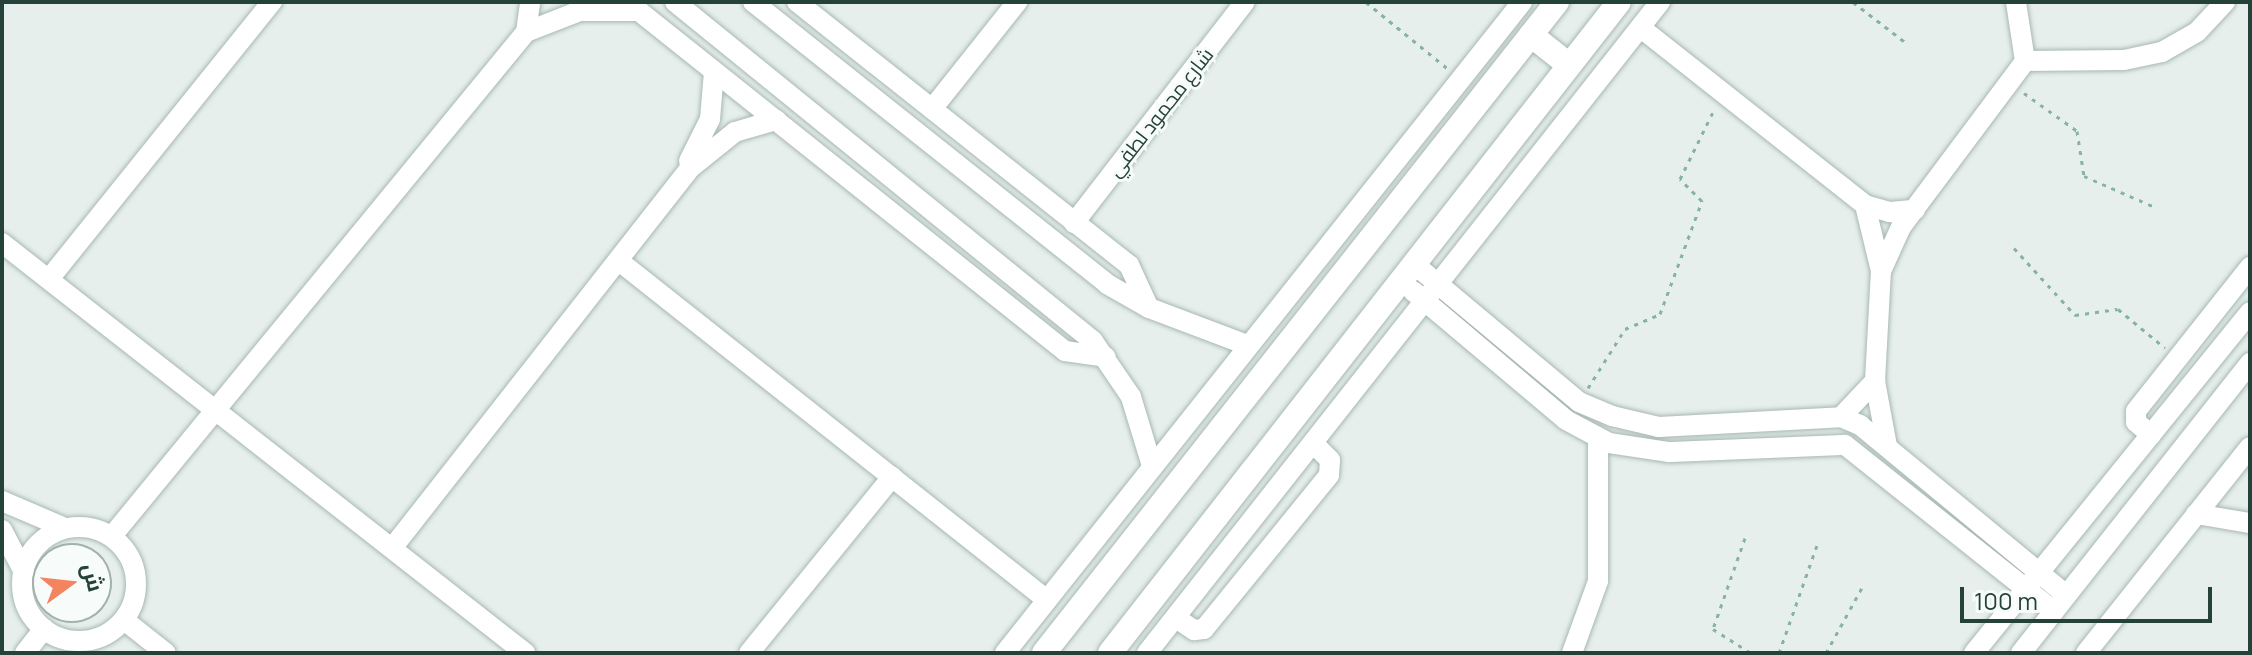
<!DOCTYPE html>
<html>
<head>
<meta charset="utf-8">
<style>
  body { margin:0 }
  #map { position:relative; width:2252px; height:655px; overflow:hidden; background:#e6efeb; font-family:Manrope,Cairo,sans-serif }
  div>[style] { position:absolute }
  [style*='--x'] { left:calc(var(--x)*1px); top:calc(var(--y)*1px); width:calc(var(--w)*1px); rotate:calc(var(--a)*1deg) }
  .path>* { height:3px; margin-top:-1.5px; transform-origin:0; background:repeating-linear-gradient(90deg,#86b3a5 0 4px,transparent 0 10px) }
  .roads { filter:drop-shadow(0 0 2px #a8b8b2) drop-shadow(0 0 2px #a8b8b2) }
  .minor>* { height:20px; margin:-10px; padding:0 10px; transform-origin:10px; border-radius:10px; background:#fff }
  .minor>.ring { margin:-10px; padding:0; box-sizing:content-box; background:none; border:20px solid #fff; border-radius:50% }
  .tertiary>* { height:24px; margin:-12px; padding:0 12px; transform-origin:12px; border-radius:12px; background:#fff }
  span { translate:-50% -50%; white-space:nowrap; text-align:center; line-height:1.15; -webkit-text-stroke:6px #f7fbf9; paint-order:stroke }
  .street-label { font-size:20px; color:#24423a }
  .frame { position:absolute; inset:0; border:4px solid #24423a; pointer-events:none }
  .north { position:absolute; left:32px; top:543px; width:80px; height:80px; box-sizing:border-box; background:#f7fbf9; border:2px solid #a3b1ad; border-radius:50%; rotate:75deg; font-size:22px; font-weight:700; line-height:32px; text-align:center; color:#24423a }
  .north::after { content:''; display:block; margin:auto; width:28px; height:36px; background:#f4845f; clip-path:polygon(50% 0,100% 100%,50% 72%,0 100%) }
  .scale { position:absolute; left:1960px; top:587px; width:252px; height:36px; box-sizing:border-box; border:4px solid #24423a; border-top:0; padding-left:10px; font-size:24px; line-height:28px; white-space:nowrap; color:#24423a; -webkit-text-stroke:6px #f7fbf9; paint-order:stroke }
</style>
</head>
<body>
<div id="map">
  <div class="path">
    <i style="--x:1366;--y:2;--w:104;--a:39.2"></i>
    <i style="--x:1853;--y:2;--w:66;--a:37.6"></i>
    <i style="--x:2024;--y:93;--w:65;--a:35.6"></i>
    <i style="--x:2077;--y:131;--w:46;--a:81.2"></i>
    <i style="--x:2084;--y:176;--w:77;--a:23.6"></i>
    <i style="--x:2014;--y:248;--w:91;--a:47.7"></i>
    <i style="--x:2075;--y:315;--w:43;--a:-7.9"></i>
    <i style="--x:2118;--y:309;--w:61;--a:39.7"></i>
    <i style="--x:1588;--y:388;--w:70;--a:-57.9"></i>
    <i style="--x:1625;--y:329;--w:38;--a:-23"></i>
    <i style="--x:1660;--y:314;--w:121;--a:-69.6"></i>
    <i style="--x:1702;--y:201;--w:31;--a:-135"></i>
    <i style="--x:1680;--y:179;--w:77;--a:-63.8"></i>
    <i style="--x:1745;--y:538;--w:96;--a:109.4"></i>
    <i style="--x:1713;--y:629;--w:45;--a:32.3"></i>
    <i style="--x:1779;--y:653;--w:114;--a:-70.6"></i>
    <i style="--x:1826;--y:653;--w:79;--a:-61.2"></i>
  </div>
  <div class="roads">
    <div class="minor">
      <i style="--x:675;--y:2;--w:538;--a:39.04"></i>
      <i style="--x:1093;--y:341;--w:68;--a:55.8"></i>
      <i style="--x:1131;--y:397;--w:72;--a:73.1"></i>
      <i style="--x:753;--y:2;--w:453;--a:38.5"></i>
      <i style="--x:1107;--y:284;--w:48;--a:29.7"></i>
      <i style="--x:1149;--y:308;--w:105;--a:20.7"></i>
      <i style="--x:797;--y:2;--w:424;--a:38.4"></i>
      <i style="--x:1129;--y:265;--w:47;--a:65.1"></i>
      <i style="--x:630;--y:4;--w:556;--a:38.58"></i>
      <i style="--x:1065;--y:351;--w:41;--a:8.3"></i>
      <i style="--x:1641;--y:28;--w:285;--a:38.3"></i>
      <i style="--x:1865;--y:205;--w:26;--a:16"></i>
      <i style="--x:1890;--y:212;--w:25;--a:-5"></i>
      <i style="--x:526;--y:32;--w:30;--a:-82"></i>
      <i style="--x:2025;--y:61;--w:99;--a:-0.6"></i>
      <i style="--x:2124;--y:60;--w:39;--a:-12"></i>
      <i style="--x:2162;--y:52;--w:40;--a:-29.7"></i>
      <i style="--x:2197;--y:32;--w:41;--a:-47"></i>
      <i style="--x:932;--y:109;--w:137;--a:-51.5"></i>
      <i style="--x:689;--y:161;--w:47;--a:-63.4"></i>
      <i style="--x:710;--y:119;--w:48;--a:-85.2"></i>
      <i style="--x:1865;--y:205;--w:64;--a:76.4"></i>
      <i style="--x:1074;--y:223;--w:279;--a:-52.3"></i>
      <i style="--x:2;--y:243;--w:665;--a:38.09"></i>
      <i style="--x:619;--y:261;--w:546;--a:38.38"></i>
      <i style="--x:1414;--y:264;--w:215;--a:39.9"></i>
      <i style="--x:1579;--y:402;--w:36;--a:23"></i>
      <i style="--x:1612;--y:416;--w:48;--a:13.2"></i>
      <i style="--x:1659;--y:427;--w:182;--a:-3.1"></i>
      <i style="--x:1841;--y:417;--w:21;--a:23"></i>
      <i style="--x:1860;--y:425;--w:267;--a:39.5"></i>
      <i style="--x:49;--y:279;--w:356;--a:-51.2"></i>
      <i style="--x:1413;--y:291;--w:200;--a:40.1"></i>
      <i style="--x:1566;--y:420;--w:49;--a:28.1"></i>
      <i style="--x:1609;--y:443;--w:61;--a:8.5"></i>
      <i style="--x:1669;--y:452;--w:176;--a:-2.3"></i>
      <i style="--x:1845;--y:445;--w:267;--a:38.5"></i>
      <i style="--x:1841;--y:417;--w:50;--a:-46.6"></i>
      <i style="--x:2151;--y:435;--w:20;--a:-139"></i>
      <i style="--x:2136;--y:422;--w:11;--a:-90"></i>
      <i style="--x:2136;--y:411;--w:184;--a:-51.6"></i>
      <i style="--x:1887;--y:446;--w:66;--a:-100.5"></i>
      <i style="--x:1875;--y:381;--w:110;--a:-86.9"></i>
      <i style="--x:1881;--y:271;--w:48;--a:-65.6"></i>
      <i style="--x:1901;--y:227;--w:207;--a:-53.2"></i>
      <i style="--x:2025;--y:61;--w:60;--a:-98.7"></i>
      <i style="--x:2;--y:501;--w:69;--a:23.2"></i>
      <i style="--x:2196;--y:514;--w:55;--a:9.5"></i>
      <i class="ring" style="left:22px;top:527px;width:94px;height:94px"></i>
      <i style="--x:2;--y:530;--w:47;--a:62.4"></i>
      <i style="--x:112;--y:536;--w:652;--a:-50.6"></i>
      <i style="--x:526;--y:32;--w:58;--a:-21.3"></i>
      <i style="--x:580;--y:11;--w:59;--a:0"></i>
      <i style="--x:393;--y:547;--w:480;--a:-51.9"></i>
      <i style="--x:689;--y:169;--w:59;--a:-38.8"></i>
      <i style="--x:735;--y:132;--w:43;--a:-16.3"></i>
      <i style="--x:1176;--y:618;--w:22;--a:34"></i>
      <i style="--x:1194;--y:630;--w:10;--a:-6"></i>
      <i style="--x:1204;--y:629;--w:198;--a:-50.9"></i>
      <i style="--x:1329;--y:475;--w:15;--a:-86"></i>
      <i style="--x:1330;--y:460;--w:21;--a:-135"></i>
      <i style="--x:124;--y:620;--w:53;--a:38.2"></i>
      <i style="--x:25;--y:653;--w:31;--a:-52"></i>
      <i style="--x:749;--y:653;--w:227;--a:-50.9"></i>
      <i style="--x:1005;--y:653;--w:831;--a:-51.54"></i>
      <i style="--x:1147;--y:653;--w:829;--a:-51.76"></i>
      <i style="--x:1572;--y:653;--w:77;--a:-70.1"></i>
      <i style="--x:1598;--y:581;--w:142;--a:-90"></i>
      <i style="--x:1974;--y:653;--w:439;--a:-51"></i>
      <i style="--x:2021;--y:653;--w:370;--a:-51.7"></i>
      <i style="--x:2086;--y:653;--w:263;--a:-51.5"></i>
    </div>
    <div class="tertiary">
      <i style="--x:1531;--y:35;--w:48;--a:38.3"></i>
      <i style="--x:1044;--y:653;--w:829;--a:-51.76"></i>
      <i style="--x:1110;--y:653;--w:826;--a:-51.98"></i>
    </div>
  </div>
  <div class="street-label">
    <span style="left:1160px;top:112px;rotate:-52deg">شارع محمود لطفي</span>
  </div>
  <div class="frame"></div>
  <div class="north">ش</div>
  <div class="scale">100 m</div>
</div>
</body>
</html>
